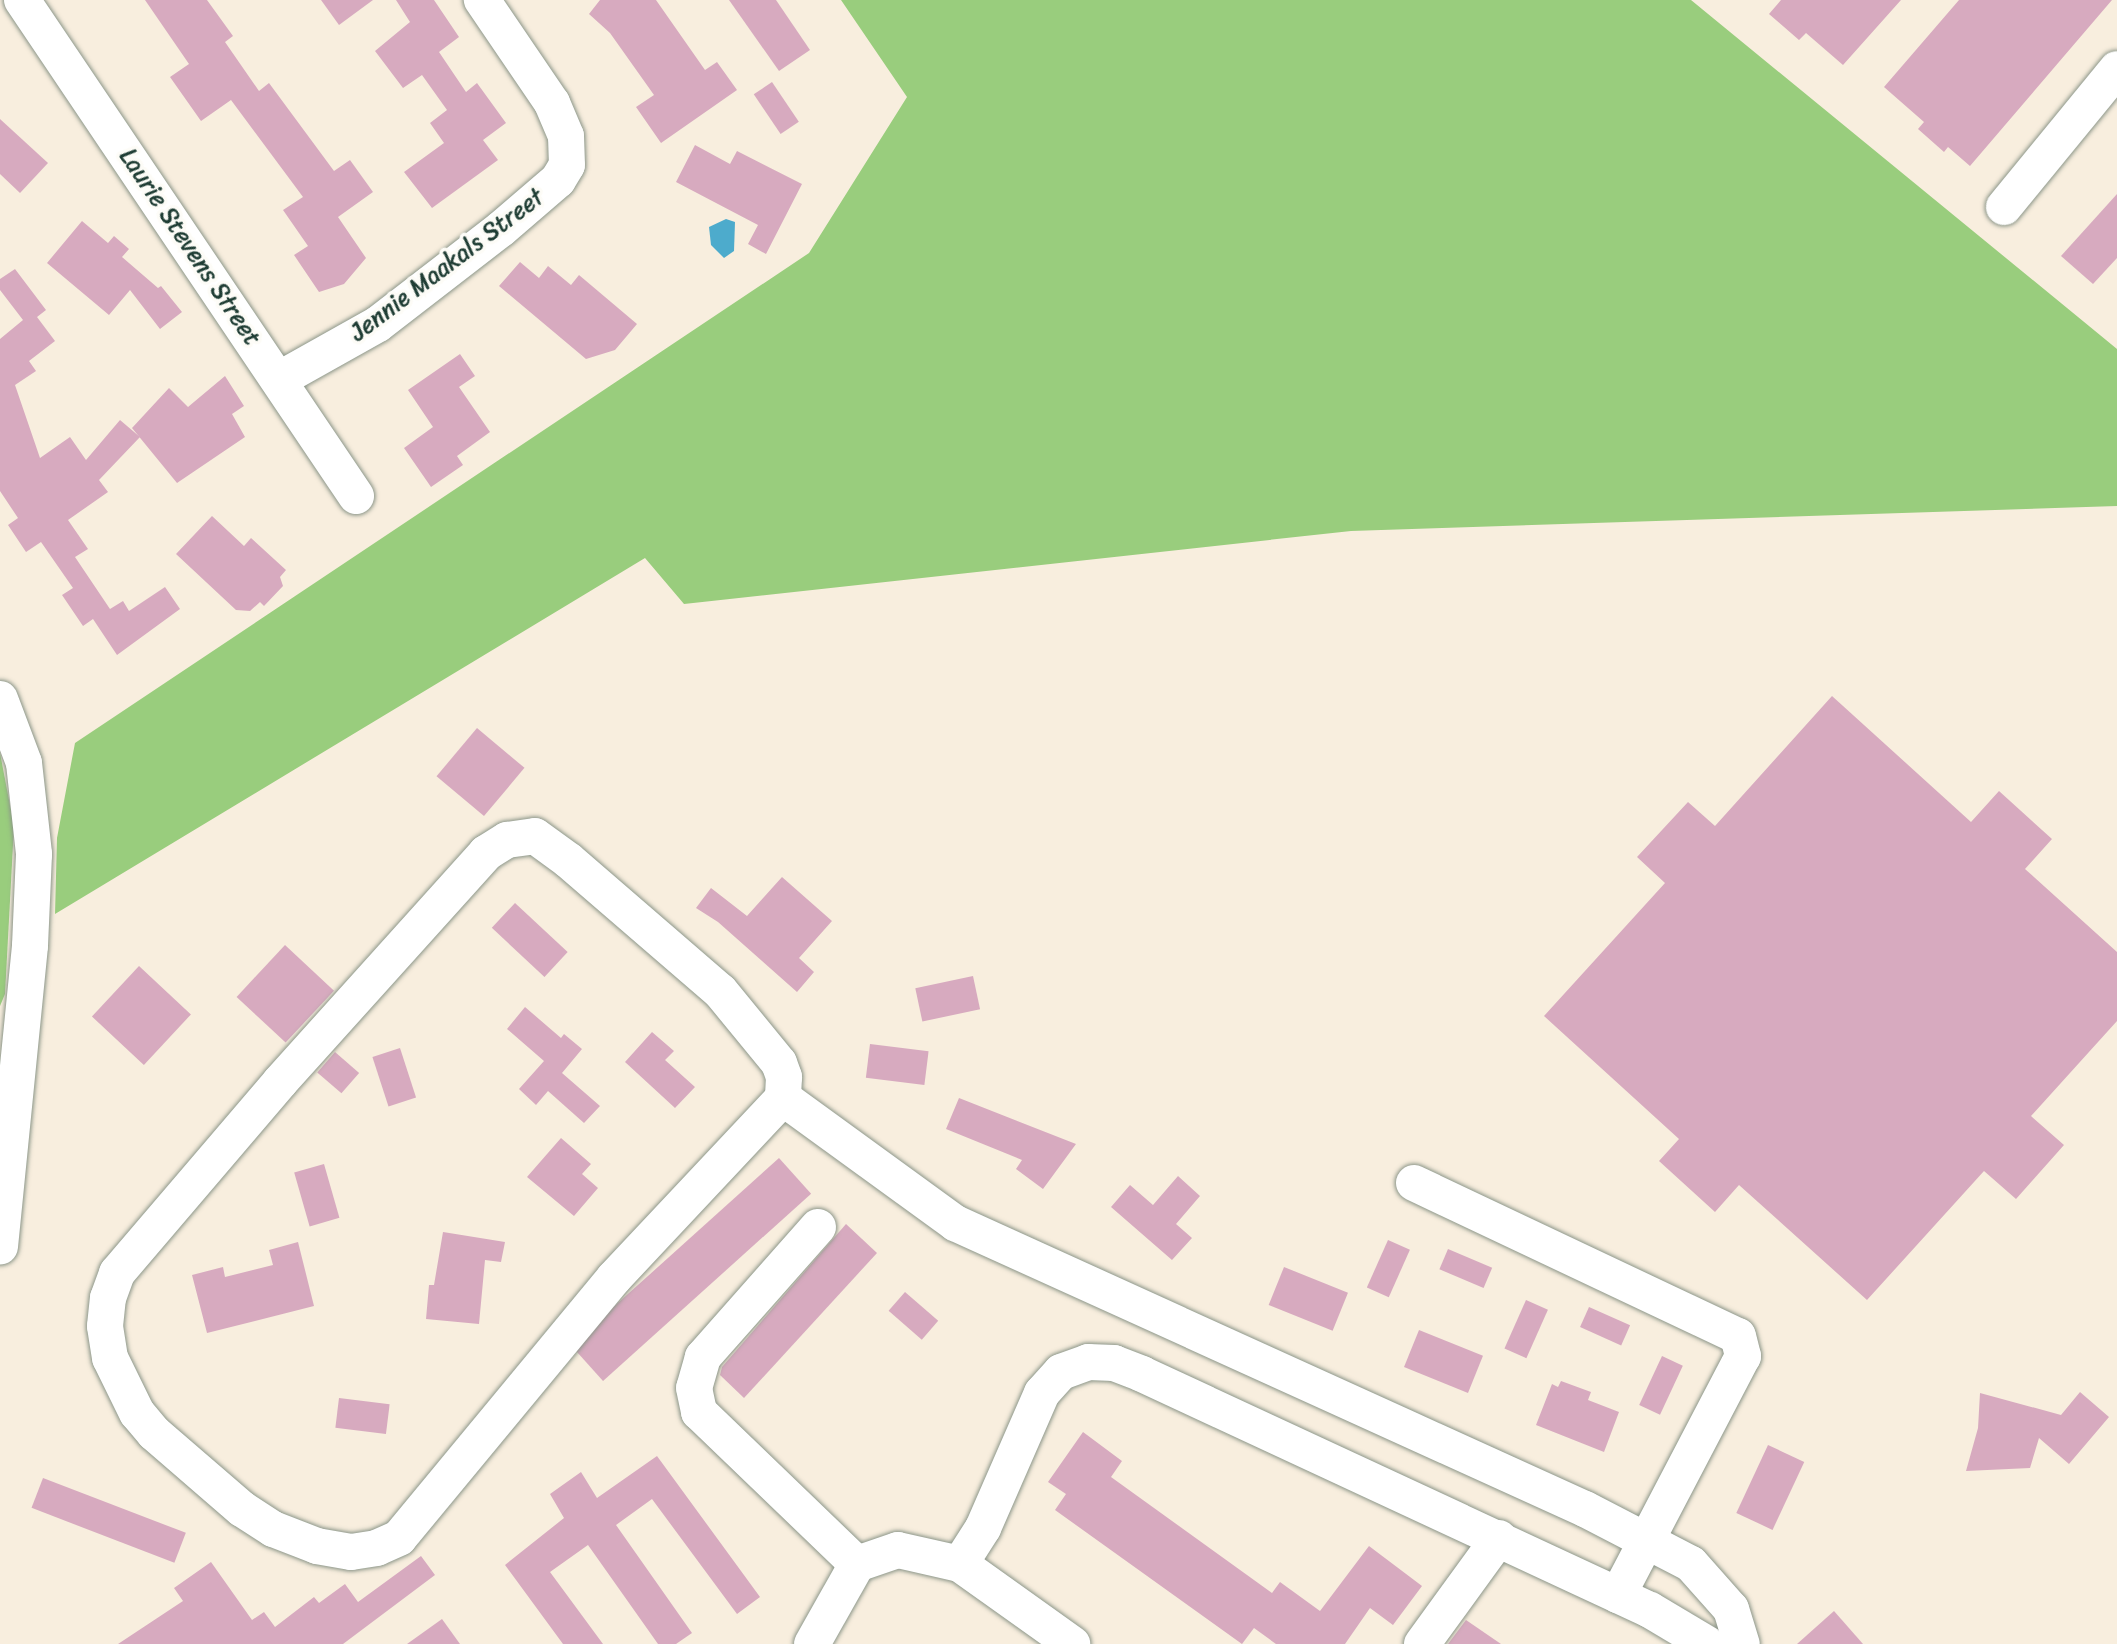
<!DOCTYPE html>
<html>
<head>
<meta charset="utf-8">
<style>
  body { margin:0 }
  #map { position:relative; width:2117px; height:1644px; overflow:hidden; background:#f8eede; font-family:Sriracha,sans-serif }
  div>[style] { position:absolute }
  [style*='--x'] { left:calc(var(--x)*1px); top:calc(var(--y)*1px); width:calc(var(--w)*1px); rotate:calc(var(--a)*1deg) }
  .green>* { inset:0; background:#99cd7d }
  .water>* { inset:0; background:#4dabcc }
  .building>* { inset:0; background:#d7aabf; transform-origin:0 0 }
  .roads { filter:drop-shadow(0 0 2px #8c9689) drop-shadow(0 0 2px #8c9689) }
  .minor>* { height:36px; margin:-18px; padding:0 18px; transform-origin:18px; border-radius:18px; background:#fff }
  span { translate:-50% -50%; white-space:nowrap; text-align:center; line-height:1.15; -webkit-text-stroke:7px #fdfcf7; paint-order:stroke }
  .street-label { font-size:24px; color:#1f3d34 }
</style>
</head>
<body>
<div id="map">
  <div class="green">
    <i style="clip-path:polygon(841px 0,1691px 0,2117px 349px,2117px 506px,1351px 531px,684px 604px,645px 558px,55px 914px,57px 838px,75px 743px,809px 253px,907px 97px)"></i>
    <i style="clip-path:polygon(0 753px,14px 826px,5px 994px,0 1006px)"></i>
  </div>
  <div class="water">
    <i style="clip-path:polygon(726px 219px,735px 222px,734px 251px,724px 258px,711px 245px,709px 227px)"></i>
  </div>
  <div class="building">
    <i style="clip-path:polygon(145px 0,207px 0,233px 36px,225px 42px,259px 91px,269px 83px,334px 171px,350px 160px,373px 192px,338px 217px,366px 258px,344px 284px,319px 292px,294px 255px,308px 246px,283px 210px,303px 197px,231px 100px,201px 121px,170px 77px,189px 64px)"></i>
    <i style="clip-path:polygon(321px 0,373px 0,339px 25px)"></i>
    <i style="clip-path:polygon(396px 0,434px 0,459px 37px,439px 52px,466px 92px,477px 83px,506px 123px,483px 140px,498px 160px,432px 208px,404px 172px,444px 143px,430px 123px,447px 110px,422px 75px,403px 88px,375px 51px,410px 22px)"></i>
    <i style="clip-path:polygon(600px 0,656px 0,705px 70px,717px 62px,737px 90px,661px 143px,636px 107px,654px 95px,610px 33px,589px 14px)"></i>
    <i style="clip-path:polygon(729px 0,776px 0,810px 50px,779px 71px)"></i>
    <i style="clip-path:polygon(1781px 0,1901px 0,1843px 65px,1806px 33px,1799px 40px,1769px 14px)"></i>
    <i style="clip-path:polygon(1959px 0,2112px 0,1970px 166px,1948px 147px,1944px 152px,1918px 129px,1924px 122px,1884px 87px)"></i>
    <i style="left:772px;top:82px;width:48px;height:22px;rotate:56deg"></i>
    <i style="clip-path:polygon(0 119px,48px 163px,20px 193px,0 174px)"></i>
    <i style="clip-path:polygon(695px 145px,730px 164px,737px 151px,802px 184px,766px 254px,748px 244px,758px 225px,676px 182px)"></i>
    <i style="clip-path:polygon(2117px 194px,2117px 258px,2093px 284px,2061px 256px)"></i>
    <i style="clip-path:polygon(82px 221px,108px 243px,114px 236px,129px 249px,122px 257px,158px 288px,161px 286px,182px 312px,160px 329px,130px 290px,109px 315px,47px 263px)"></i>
    <i style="clip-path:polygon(520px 262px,539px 278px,548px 266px,571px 285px,579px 275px,637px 324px,615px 350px,586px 359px,499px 286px)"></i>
    <i style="clip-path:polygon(15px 269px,46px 310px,37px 317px,55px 341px,29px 361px,36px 371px,15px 385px,40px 458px,70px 437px,86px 460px,120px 420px,140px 437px,99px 480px,108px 492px,68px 520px,88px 549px,75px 557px,110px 609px,123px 601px,129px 611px,165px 587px,180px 609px,117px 655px,93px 619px,83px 626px,62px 595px,73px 588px,41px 542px,26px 552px,8px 525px,18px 518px,0 491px,0 339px,23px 320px,0 290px,0 279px)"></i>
    <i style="clip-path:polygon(460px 354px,475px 376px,459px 387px,490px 432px,457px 456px,463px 465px,431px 487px,404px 448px,433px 427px,408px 390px)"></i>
    <i style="clip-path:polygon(225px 376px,244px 406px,232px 414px,245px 437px,177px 483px,132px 428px,169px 388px,188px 407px)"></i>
    <i style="clip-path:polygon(212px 516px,244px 546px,251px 538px,286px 570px,280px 577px,283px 586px,264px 606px,260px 602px,250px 611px,236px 610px,176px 554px)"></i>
    <i style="clip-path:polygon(1832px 696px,1971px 822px,1999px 791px,2052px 839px,2025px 869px,2117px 952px,2117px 1021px,2031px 1116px,2064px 1145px,2016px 1199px,1984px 1171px,1867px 1300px,1739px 1185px,1715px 1212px,1659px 1161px,1679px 1139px,1544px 1016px,1665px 883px,1637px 857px,1688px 802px,1715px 826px)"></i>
    <i style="left:477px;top:728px;width:62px;height:63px;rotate:40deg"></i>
    <i style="clip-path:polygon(782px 877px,832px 921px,799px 958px,814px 972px,797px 992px,718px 922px,696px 908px,711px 888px,747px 916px)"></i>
    <i style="left:515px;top:903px;width:72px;height:34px;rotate:43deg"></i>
    <i style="left:285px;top:945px;width:67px;height:71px;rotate:43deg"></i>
    <i style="left:139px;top:966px;width:71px;height:69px;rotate:43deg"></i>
    <i style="left:973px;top:976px;width:34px;height:59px;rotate:78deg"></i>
    <i style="clip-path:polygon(525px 1007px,561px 1038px,564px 1034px,582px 1049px,562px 1073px,600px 1106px,584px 1123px,548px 1091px,536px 1105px,519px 1089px,544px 1061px,507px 1029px)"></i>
    <i style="clip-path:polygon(652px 1032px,674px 1051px,665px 1060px,695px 1087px,675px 1108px,625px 1062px)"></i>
    <i style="left:870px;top:1044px;width:59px;height:34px;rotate:7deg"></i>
    <i style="left:400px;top:1048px;width:52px;height:29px;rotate:72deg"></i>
    <i style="left:335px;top:1052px;width:32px;height:27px;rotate:41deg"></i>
    <i style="clip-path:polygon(959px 1098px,1076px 1144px,1043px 1189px,1016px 1169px,1022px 1160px,946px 1129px)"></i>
    <i style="clip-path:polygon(561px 1138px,591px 1164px,582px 1174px,598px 1188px,574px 1216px,527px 1177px)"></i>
    <i style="left:779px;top:1158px;width:48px;height:280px;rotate:48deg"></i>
    <i style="left:324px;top:1164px;width:56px;height:31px;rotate:74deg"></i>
    <i style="clip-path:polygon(1178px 1176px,1200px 1196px,1176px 1224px,1192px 1238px,1172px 1260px,1111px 1207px,1130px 1185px,1153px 1205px)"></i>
    <i style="clip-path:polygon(846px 1224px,877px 1253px,744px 1398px,720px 1375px,722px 1367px)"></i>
    <i style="clip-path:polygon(443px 1232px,505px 1242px,501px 1262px,485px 1260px,479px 1324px,426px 1319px,429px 1285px,434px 1285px)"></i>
    <i style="left:1388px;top:1240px;width:24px;height:52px;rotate:24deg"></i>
    <i style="clip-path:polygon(298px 1242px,314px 1306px,207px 1333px,192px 1275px,223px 1267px,225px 1277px,273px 1265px,269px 1250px)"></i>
    <i style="left:1448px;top:1249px;width:48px;height:22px;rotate:23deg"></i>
    <i style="left:1284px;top:1267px;width:69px;height:41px;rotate:22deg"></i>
    <i style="left:905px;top:1292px;width:44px;height:25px;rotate:41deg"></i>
    <i style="left:1526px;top:1300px;width:24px;height:53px;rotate:24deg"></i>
    <i style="left:1589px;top:1307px;width:45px;height:22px;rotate:24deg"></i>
    <i style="left:1419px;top:1330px;width:69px;height:40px;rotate:22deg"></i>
    <i style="left:1662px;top:1356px;width:23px;height:54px;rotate:25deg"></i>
    <i style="clip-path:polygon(1561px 1381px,1591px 1392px,1588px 1400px,1619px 1412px,1604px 1452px,1536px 1425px,1552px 1384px,1558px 1387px)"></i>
    <i style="clip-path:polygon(2080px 1392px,2109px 1417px,2069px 1464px,2039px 1438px,2030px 1468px,1966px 1471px,1978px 1428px,1980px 1393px,2061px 1415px)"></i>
    <i style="left:339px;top:1398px;width:51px;height:30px;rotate:7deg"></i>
    <i style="clip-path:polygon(1083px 1432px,1122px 1461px,1111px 1477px,1272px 1593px,1280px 1582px,1320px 1611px,1369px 1546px,1422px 1586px,1393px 1625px,1370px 1608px,1345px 1644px,1276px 1644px,1254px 1628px,1242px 1644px,1055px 1510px,1066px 1494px,1048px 1482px)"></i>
    <i style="left:1768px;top:1445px;width:40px;height:75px;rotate:25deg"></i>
    <i style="clip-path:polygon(657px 1456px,760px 1597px,737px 1614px,652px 1499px,616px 1525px,692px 1633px,676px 1644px,658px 1644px,588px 1545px,550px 1572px,603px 1644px,563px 1644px,505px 1565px,564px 1518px,550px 1494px,581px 1472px,597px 1498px)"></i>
    <i style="left:43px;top:1478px;width:153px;height:32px;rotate:21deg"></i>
    <i style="clip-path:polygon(421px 1556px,435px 1575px,343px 1644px,118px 1644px,183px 1601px,174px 1588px,211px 1562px,252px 1620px,264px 1612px,275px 1627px,314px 1597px,319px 1603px,345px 1584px,358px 1602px)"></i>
    <i style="clip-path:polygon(1834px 1611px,1863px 1644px,1797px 1644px)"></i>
    <i style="clip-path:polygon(442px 1619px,460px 1644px,407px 1644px)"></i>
    <i style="clip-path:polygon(1466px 1620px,1501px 1644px,1448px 1644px)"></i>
  </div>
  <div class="roads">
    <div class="minor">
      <i style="--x:22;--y:0;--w:598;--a:56.04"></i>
      <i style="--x:2004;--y:207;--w:178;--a:-50.7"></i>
      <i style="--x:280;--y:379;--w:112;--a:-29.3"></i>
      <i style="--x:378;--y:324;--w:155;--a:-37.7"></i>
      <i style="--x:501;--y:229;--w:75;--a:-40.7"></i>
      <i style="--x:558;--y:180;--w:17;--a:-59"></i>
      <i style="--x:567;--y:165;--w:29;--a:-92"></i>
      <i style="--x:566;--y:136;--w:36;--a:-113"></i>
      <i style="--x:552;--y:103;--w:125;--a:-124.2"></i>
      <i style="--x:0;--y:699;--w:68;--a:69.4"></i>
      <i style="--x:24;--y:763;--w:92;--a:83.7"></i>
      <i style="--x:34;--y:854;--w:92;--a:92.5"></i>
      <i style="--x:30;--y:946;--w:302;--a:95.7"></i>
      <i style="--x:535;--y:836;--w:41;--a:36"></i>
      <i style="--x:568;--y:860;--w:201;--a:40.8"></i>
      <i style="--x:720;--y:991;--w:93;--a:50.7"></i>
      <i style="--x:779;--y:1063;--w:15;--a:70"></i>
      <i style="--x:784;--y:1077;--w:21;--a:93"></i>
      <i style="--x:783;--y:1098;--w:247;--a:133.2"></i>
      <i style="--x:614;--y:1278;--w:337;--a:129.6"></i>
      <i style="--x:399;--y:1538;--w:24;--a:156"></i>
      <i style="--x:377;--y:1548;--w:26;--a:171"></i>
      <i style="--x:351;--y:1552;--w:35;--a:-170"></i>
      <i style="--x:317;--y:1546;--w:47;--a:-158.9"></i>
      <i style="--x:273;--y:1529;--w:37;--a:-147"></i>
      <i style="--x:242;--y:1509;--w:116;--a:-139.2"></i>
      <i style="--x:154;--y:1433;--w:26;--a:-130"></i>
      <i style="--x:137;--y:1413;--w:61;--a:-116.1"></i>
      <i style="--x:110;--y:1358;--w:32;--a:-99"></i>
      <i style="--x:105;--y:1326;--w:28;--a:-84"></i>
      <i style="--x:108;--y:1298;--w:27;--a:-70"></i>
      <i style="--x:117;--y:1273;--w:251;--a:-49.5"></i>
      <i style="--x:280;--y:1082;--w:308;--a:-48"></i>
      <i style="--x:486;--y:853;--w:25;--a:-32"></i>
      <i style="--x:507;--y:840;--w:28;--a:-8"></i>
      <i style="--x:783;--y:1098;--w:213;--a:36"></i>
      <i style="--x:955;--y:1223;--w:692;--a:24.42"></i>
      <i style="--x:1585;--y:1509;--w:119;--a:27.4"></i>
      <i style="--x:1691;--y:1564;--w:60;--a:48.4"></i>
      <i style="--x:1731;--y:1609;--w:37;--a:73"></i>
      <i style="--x:1414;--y:1183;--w:358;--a:25.3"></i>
      <i style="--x:1738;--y:1336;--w:21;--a:76"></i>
      <i style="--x:1743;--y:1356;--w:270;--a:117.6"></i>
      <i style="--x:818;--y:1227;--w:174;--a:131.5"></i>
      <i style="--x:703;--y:1357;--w:32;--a:106"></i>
      <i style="--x:694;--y:1388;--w:25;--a:78"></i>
      <i style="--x:699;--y:1412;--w:219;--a:43.9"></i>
      <i style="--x:960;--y:1564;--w:138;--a:35.5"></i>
      <i style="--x:812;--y:1644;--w:92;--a:-60.6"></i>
      <i style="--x:857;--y:1564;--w:43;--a:-18.9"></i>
      <i style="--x:898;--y:1550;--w:64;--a:12.7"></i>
      <i style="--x:960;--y:1564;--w:43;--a:-57.4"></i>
      <i style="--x:983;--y:1528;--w:147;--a:-66.4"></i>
      <i style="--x:1042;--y:1393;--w:28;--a:-48"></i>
      <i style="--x:1061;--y:1372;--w:29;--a:-20"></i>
      <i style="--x:1088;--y:1362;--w:26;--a:2"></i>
      <i style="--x:1114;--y:1363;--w:30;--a:21"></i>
      <i style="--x:1142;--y:1374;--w:560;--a:24.92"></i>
      <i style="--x:1650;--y:1610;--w:66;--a:30.8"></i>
      <i style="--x:1422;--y:1644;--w:131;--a:-54"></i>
    </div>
  </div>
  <div class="street-label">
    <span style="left:190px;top:247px;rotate:56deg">Laurie Stevens Street</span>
    <span style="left:447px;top:265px;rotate:-37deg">Jennie Maakals Street</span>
  </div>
</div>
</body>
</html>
